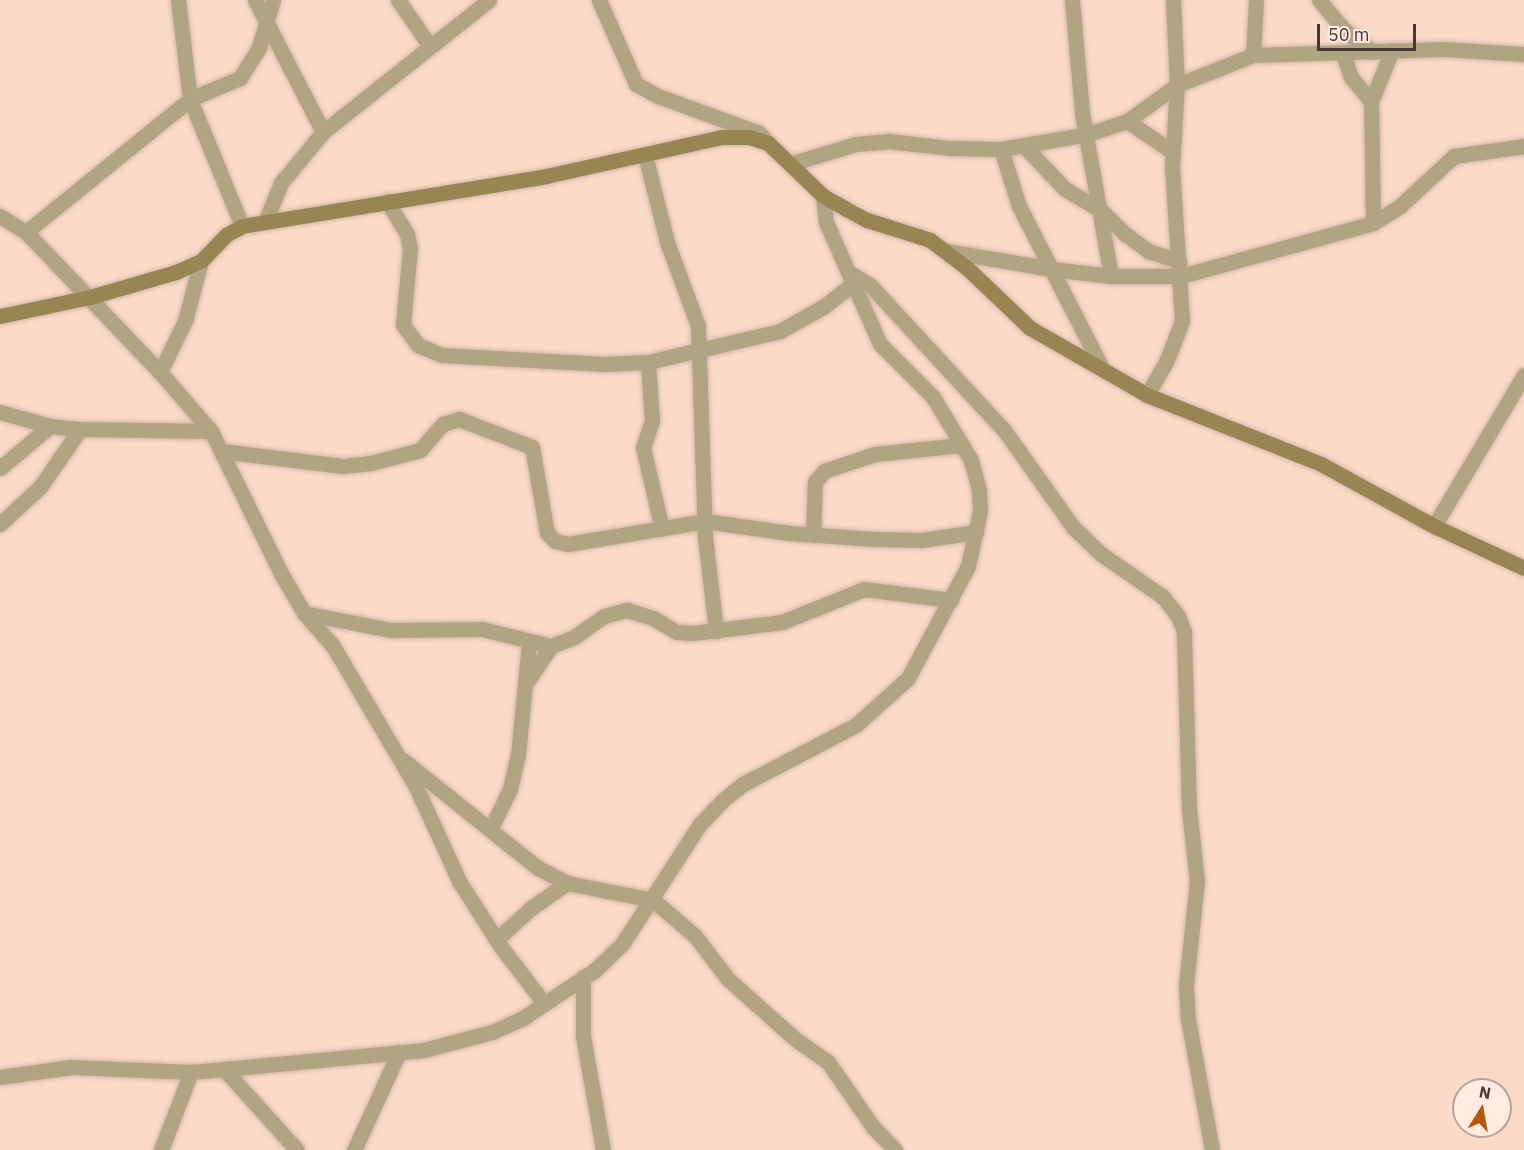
<!DOCTYPE html>
<html>
<head>
<meta charset="utf-8">
<style>
  body { margin:0 }
  #map { position:relative; width:1524px; height:1150px; overflow:hidden; background:#fcdac8; font-family:"IBM Plex Sans",sans-serif }
  div>[style] { position:absolute }
  [style*='--x'] { left:calc(var(--x)*1px); top:calc(var(--y)*1px); width:calc(var(--w)*1px); rotate:calc(var(--a)*1deg) }
  .roads { filter:drop-shadow(0 0 2px #d4b7a7) drop-shadow(0 0 2px #d4b7a7) }
  .street>* { height:15px; margin:-7.5px; padding:0 7.5px; transform-origin:7.5px; border-radius:7.5px; background:#b0a483 }
  .secondary>* { height:15px; margin:-7.5px; padding:0 7.5px; transform-origin:7.5px; border-radius:7.5px; background:#988553 }
  span { translate:-50% -50%; white-space:nowrap; text-align:center; line-height:1.15; -webkit-text-stroke:6px #ffebe0; paint-order:stroke }
  .north { position:absolute; left:1452px; top:1078px; width:60px; height:60px; box-sizing:border-box; background:#ffebe0; border:2px solid #b5a49a; border-radius:50%; rotate:11deg; font-size:16px; font-weight:700; line-height:24px; text-align:center; color:#473a32 }
  .north::after { content:''; display:block; margin:auto; width:21px; height:27px; background:#b5560b; clip-path:polygon(50% 0,100% 100%,50% 72%,0 100%) }
  .scale { position:absolute; left:1317px; top:24px; width:99px; height:27px; box-sizing:border-box; border:3px solid #473a32; border-top:0; padding-left:8px; font-size:18px; line-height:21px; white-space:nowrap; color:#473a32; -webkit-text-stroke:4px #ffebe0; paint-order:stroke }
</style>
</head>
<body>
<div id="map">
  <div class="roads">
    <div class="street">
      <i style="--x:255;--y:0;--w:148;--a:62.7"></i>
      <i style="--x:398;--y:0;--w:56;--a:55.2"></i>
      <i style="--x:599;--y:0;--w:92;--a:66.2"></i>
      <i style="--x:636;--y:84;--w:25;--a:29"></i>
      <i style="--x:658;--y:96;--w:108;--a:20.1"></i>
      <i style="--x:759;--y:133;--w:9;--a:49"></i>
      <i style="--x:1072;--y:0;--w:113;--a:84.9"></i>
      <i style="--x:1082;--y:113;--w:166;--a:79.9"></i>
      <i style="--x:1319;--y:0;--w:38;--a:50"></i>
      <i style="--x:1343;--y:29;--w:37;--a:38"></i>
      <i style="--x:1343;--y:54;--w:24;--a:71"></i>
      <i style="--x:1351;--y:77;--w:32;--a:51"></i>
      <i style="--x:1253;--y:55;--w:55;--a:-86.9"></i>
      <i style="--x:1127;--y:121;--w:55;--a:34"></i>
      <i style="--x:1024;--y:146;--w:59;--a:46.4"></i>
      <i style="--x:1065;--y:189;--w:43;--a:30.7"></i>
      <i style="--x:1102;--y:211;--w:33;--a:45"></i>
      <i style="--x:1125;--y:234;--w:29;--a:36"></i>
      <i style="--x:1148;--y:251;--w:33;--a:18"></i>
      <i style="--x:1001;--y:149;--w:60;--a:72.5"></i>
      <i style="--x:1019;--y:206;--w:180;--a:62.9"></i>
      <i style="--x:645;--y:155;--w:90;--a:75.8"></i>
      <i style="--x:667;--y:242;--w:90;--a:69.7"></i>
      <i style="--x:698;--y:326;--w:211;--a:88.1"></i>
      <i style="--x:705;--y:537;--w:95;--a:83.3"></i>
      <i style="--x:793;--y:163;--w:66;--a:-16.8"></i>
      <i style="--x:856;--y:144;--w:32;--a:-5"></i>
      <i style="--x:888;--y:141;--w:61;--a:6.5"></i>
      <i style="--x:949;--y:148;--w:52;--a:1.1"></i>
      <i style="--x:1001;--y:149;--w:88;--a:-9.8"></i>
      <i style="--x:1088;--y:134;--w:41;--a:-18.4"></i>
      <i style="--x:1127;--y:121;--w:62;--a:-35.8"></i>
      <i style="--x:1177;--y:85;--w:82;--a:-21.5"></i>
      <i style="--x:1253;--y:55;--w:191;--a:-1.8"></i>
      <i style="--x:1444;--y:49;--w:80;--a:3.6"></i>
      <i style="--x:387;--y:201;--w:39;--a:59"></i>
      <i style="--x:407;--y:234;--w:14;--a:78"></i>
      <i style="--x:410;--y:248;--w:77;--a:95.2"></i>
      <i style="--x:403;--y:325;--w:25;--a:53"></i>
      <i style="--x:418;--y:345;--w:26;--a:23"></i>
      <i style="--x:442;--y:355;--w:162;--a:3.2"></i>
      <i style="--x:604;--y:364;--w:44;--a:-2.6"></i>
      <i style="--x:648;--y:362;--w:136;--a:-13.2"></i>
      <i style="--x:780;--y:331;--w:49;--a:-29.2"></i>
      <i style="--x:823;--y:307;--w:39;--a:-38"></i>
      <i style="--x:0;--y:216;--w:31;--a:32"></i>
      <i style="--x:26;--y:232;--w:194;--a:46.3"></i>
      <i style="--x:160;--y:372;--w:78;--a:49.2"></i>
      <i style="--x:211;--y:431;--w:161;--a:63.8"></i>
      <i style="--x:282;--y:575;--w:44;--a:59.9"></i>
      <i style="--x:304;--y:613;--w:44;--a:48.7"></i>
      <i style="--x:333;--y:646;--w:164;--a:59.5"></i>
      <i style="--x:416;--y:787;--w:103;--a:65.4"></i>
      <i style="--x:459;--y:881;--w:78;--a:57.5"></i>
      <i style="--x:501;--y:947;--w:71;--a:52.5"></i>
      <i style="--x:265;--y:222;--w:42;--a:-67.7"></i>
      <i style="--x:281;--y:183;--w:66;--a:-50.5"></i>
      <i style="--x:323;--y:132;--w:212;--a:-38.5"></i>
      <i style="--x:1373;--y:223;--w:121;--a:-90.9"></i>
      <i style="--x:1371;--y:102;--w:56;--a:-68"></i>
      <i style="--x:242;--y:226;--w:137;--a:-112.3"></i>
      <i style="--x:190;--y:99;--w:54;--a:-22.8"></i>
      <i style="--x:240;--y:78;--w:36;--a:-58"></i>
      <i style="--x:259;--y:47;--w:49;--a:-73.4"></i>
      <i style="--x:26;--y:232;--w:211;--a:-39"></i>
      <i style="--x:190;--y:99;--w:100;--a:-96.9"></i>
      <i style="--x:946;--y:251;--w:108;--a:9.6"></i>
      <i style="--x:1052;--y:269;--w:59;--a:6.8"></i>
      <i style="--x:1111;--y:276;--w:70;--a:0"></i>
      <i style="--x:1181;--y:276;--w:199;--a:-15.4"></i>
      <i style="--x:1373;--y:223;--w:32;--a:-32"></i>
      <i style="--x:1400;--y:206;--w:74;--a:-42.8"></i>
      <i style="--x:1454;--y:156;--w:71;--a:-8.1"></i>
      <i style="--x:850;--y:273;--w:23;--a:31"></i>
      <i style="--x:870;--y:285;--w:197;--a:47.3"></i>
      <i style="--x:1004;--y:430;--w:119;--a:54.6"></i>
      <i style="--x:1073;--y:527;--w:39;--a:44"></i>
      <i style="--x:1101;--y:554;--w:75;--a:34.7"></i>
      <i style="--x:1163;--y:597;--w:24;--a:52"></i>
      <i style="--x:1178;--y:616;--w:17;--a:69"></i>
      <i style="--x:1184;--y:632;--w:177;--a:88.4"></i>
      <i style="--x:1189;--y:809;--w:72;--a:83.7"></i>
      <i style="--x:1197;--y:881;--w:105;--a:96"></i>
      <i style="--x:1186;--y:985;--w:34;--a:87"></i>
      <i style="--x:1188;--y:1019;--w:133;--a:79.6"></i>
      <i style="--x:648;--y:362;--w:59;--a:86.1"></i>
      <i style="--x:652;--y:421;--w:28;--a:109"></i>
      <i style="--x:643;--y:447;--w:84;--a:77"></i>
      <i style="--x:160;--y:372;--w:57;--a:-63.9"></i>
      <i style="--x:185;--y:321;--w:62;--a:-75.1"></i>
      <i style="--x:1147;--y:395;--w:40;--a:-60.3"></i>
      <i style="--x:1167;--y:360;--w:42;--a:-69"></i>
      <i style="--x:1182;--y:321;--w:153;--a:-93.7"></i>
      <i style="--x:1172;--y:168;--w:83;--a:-86.6"></i>
      <i style="--x:1177;--y:85;--w:85;--a:-92.7"></i>
      <i style="--x:0;--y:412;--w:52;--a:15.6"></i>
      <i style="--x:50;--y:426;--w:30;--a:6"></i>
      <i style="--x:80;--y:429;--w:131;--a:0.9"></i>
      <i style="--x:221;--y:451;--w:123;--a:7"></i>
      <i style="--x:343;--y:466;--w:28;--a:-6"></i>
      <i style="--x:371;--y:463;--w:51;--a:-14.9"></i>
      <i style="--x:420;--y:450;--w:35;--a:-49"></i>
      <i style="--x:443;--y:424;--w:17;--a:-17"></i>
      <i style="--x:459;--y:419;--w:78;--a:21"></i>
      <i style="--x:532;--y:447;--w:87;--a:80.1"></i>
      <i style="--x:547;--y:533;--w:11;--a:45"></i>
      <i style="--x:555;--y:541;--w:13;--a:13"></i>
      <i style="--x:568;--y:544;--w:139;--a:-9.5"></i>
      <i style="--x:705;--y:521;--w:85;--a:8.1"></i>
      <i style="--x:789;--y:533;--w:85;--a:4"></i>
      <i style="--x:874;--y:539;--w:48;--a:1.2"></i>
      <i style="--x:922;--y:540;--w:55;--a:-8.4"></i>
      <i style="--x:0;--y:468;--w:65;--a:-40"></i>
      <i style="--x:0;--y:524;--w:54;--a:-42.8"></i>
      <i style="--x:40;--y:487;--w:70;--a:-55.4"></i>
      <i style="--x:1434;--y:526;--w:176;--a:-59.2"></i>
      <i style="--x:813;--y:533;--w:51;--a:-87.8"></i>
      <i style="--x:815;--y:482;--w:14;--a:-51"></i>
      <i style="--x:824;--y:471;--w:54;--a:-18.4"></i>
      <i style="--x:875;--y:454;--w:87;--a:-5.9"></i>
      <i style="--x:304;--y:613;--w:89;--a:11.1"></i>
      <i style="--x:391;--y:630;--w:91;--a:-0.6"></i>
      <i style="--x:482;--y:629;--w:71;--a:13.8"></i>
      <i style="--x:551;--y:646;--w:25;--a:-21"></i>
      <i style="--x:574;--y:637;--w:37;--a:-35"></i>
      <i style="--x:604;--y:616;--w:24;--a:-15"></i>
      <i style="--x:627;--y:610;--w:27;--a:17"></i>
      <i style="--x:653;--y:618;--w:27;--a:31"></i>
      <i style="--x:676;--y:632;--w:17;--a:3"></i>
      <i style="--x:693;--y:633;--w:90;--a:-7"></i>
      <i style="--x:782;--y:622;--w:88;--a:-21.9"></i>
      <i style="--x:864;--y:589;--w:88;--a:7.2"></i>
      <i style="--x:528;--y:680;--w:41;--a:-55.9"></i>
      <i style="--x:403;--y:760;--w:173;--a:38.7"></i>
      <i style="--x:538;--y:868;--w:33;--a:27"></i>
      <i style="--x:567;--y:883;--w:88;--a:11.2"></i>
      <i style="--x:653;--y:900;--w:55;--a:40.6"></i>
      <i style="--x:695;--y:936;--w:54;--a:52.5"></i>
      <i style="--x:728;--y:979;--w:90;--a:41.8"></i>
      <i style="--x:795;--y:1039;--w:40;--a:34.9"></i>
      <i style="--x:828;--y:1062;--w:79;--a:55.3"></i>
      <i style="--x:873;--y:1127;--w:32;--a:46"></i>
      <i style="--x:491;--y:828;--w:43;--a:-64"></i>
      <i style="--x:510;--y:789;--w:35;--a:-77"></i>
      <i style="--x:518;--y:755;--w:113;--a:-84.4"></i>
      <i style="--x:496;--y:940;--w:47;--a:-42.4"></i>
      <i style="--x:531;--y:908;--w:44;--a:-34.8"></i>
      <i style="--x:583;--y:977;--w:59;--a:90"></i>
      <i style="--x:583;--y:1036;--w:116;--a:80"></i>
      <i style="--x:224;--y:1069;--w:109;--a:48"></i>
      <i style="--x:0;--y:1077;--w:72;--a:-8"></i>
      <i style="--x:71;--y:1067;--w:120;--a:2.4"></i>
      <i style="--x:191;--y:1072;--w:33;--a:-5"></i>
      <i style="--x:224;--y:1069;--w:201;--a:-5.4"></i>
      <i style="--x:424;--y:1050;--w:70;--a:-14.8"></i>
      <i style="--x:492;--y:1032;--w:34;--a:-24"></i>
      <i style="--x:523;--y:1018;--w:87;--a:-33.7"></i>
      <i style="--x:595;--y:970;--w:37;--a:-44"></i>
      <i style="--x:622;--y:944;--w:143;--a:-57"></i>
      <i style="--x:700;--y:824;--w:33;--a:-46"></i>
      <i style="--x:723;--y:800;--w:26;--a:-39"></i>
      <i style="--x:743;--y:784;--w:127;--a:-27.6"></i>
      <i style="--x:856;--y:725;--w:70;--a:-42.1"></i>
      <i style="--x:908;--y:678;--w:127;--a:-61.8"></i>
      <i style="--x:968;--y:566;--w:56;--a:-77.7"></i>
      <i style="--x:980;--y:511;--w:21;--a:-93"></i>
      <i style="--x:979;--y:490;--w:31;--a:-105"></i>
      <i style="--x:971;--y:460;--w:74;--a:-121.1"></i>
      <i style="--x:933;--y:397;--w:75;--a:-135"></i>
      <i style="--x:880;--y:344;--w:133;--a:-113.9"></i>
      <i style="--x:826;--y:222;--w:26;--a:-97"></i>
      <i style="--x:161;--y:1150;--w:84;--a:-69"></i>
      <i style="--x:354;--y:1150;--w:108;--a:-65.3"></i>
    </div>
    <div class="secondary">
      <i style="--x:0;--y:316;--w:92;--a:-11.9"></i>
      <i style="--x:90;--y:297;--w:90;--a:-16.2"></i>
      <i style="--x:176;--y:272;--w:27;--a:-24"></i>
      <i style="--x:201;--y:261;--w:36;--a:-46"></i>
      <i style="--x:226;--y:235;--w:18;--a:-29"></i>
      <i style="--x:242;--y:226;--w:308;--a:-9.3"></i>
      <i style="--x:546;--y:176;--w:180;--a:-12.5"></i>
      <i style="--x:722;--y:137;--w:27;--a:0"></i>
      <i style="--x:749;--y:137;--w:20;--a:18"></i>
      <i style="--x:768;--y:143;--w:76;--a:43.9"></i>
      <i style="--x:823;--y:196;--w:26;--a:29"></i>
      <i style="--x:846;--y:209;--w:24;--a:28"></i>
      <i style="--x:867;--y:220;--w:66;--a:17.6"></i>
      <i style="--x:930;--y:240;--w:46;--a:37.1"></i>
      <i style="--x:967;--y:268;--w:87;--a:43.6"></i>
      <i style="--x:1030;--y:328;--w:135;--a:29.8"></i>
      <i style="--x:1147;--y:395;--w:187;--a:21.6"></i>
      <i style="--x:1321;--y:464;--w:129;--a:28.8"></i>
      <i style="--x:1434;--y:526;--w:99;--a:25"></i>
    </div>
  </div>
  <div class="north">N</div>
  <div class="scale">50 m</div>
</div>
</body>
</html>
